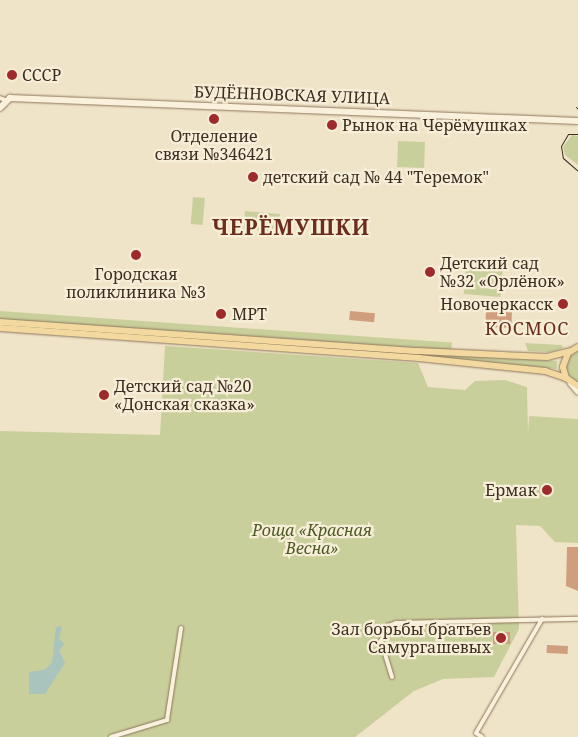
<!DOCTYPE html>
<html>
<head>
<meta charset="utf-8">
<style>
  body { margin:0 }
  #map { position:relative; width:578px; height:737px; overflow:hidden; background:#f0e4c8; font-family:"Noto Serif",serif }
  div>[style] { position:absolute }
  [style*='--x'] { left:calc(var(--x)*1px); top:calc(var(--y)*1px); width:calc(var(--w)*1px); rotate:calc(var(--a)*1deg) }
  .green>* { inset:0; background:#c9cf9b; transform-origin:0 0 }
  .water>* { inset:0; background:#a9c4bc }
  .building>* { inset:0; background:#cf9f7d; transform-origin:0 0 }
  .roads { filter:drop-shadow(0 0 1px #8d765c) drop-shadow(0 0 1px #8d765c) }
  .street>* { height:4px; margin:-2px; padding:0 2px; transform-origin:2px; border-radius:2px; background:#faf1dc }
  .secondary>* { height:5.5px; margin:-2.75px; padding:0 2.75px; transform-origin:2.75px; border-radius:2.75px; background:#faf1dc }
  .primary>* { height:6px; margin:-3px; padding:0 3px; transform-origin:3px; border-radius:3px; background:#f3d9a0 }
  .tram>* { height:1px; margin:-0.5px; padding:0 0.5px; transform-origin:0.5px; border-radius:0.5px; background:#3d2e20 }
  .dots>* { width:14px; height:14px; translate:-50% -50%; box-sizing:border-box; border:2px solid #f7eed8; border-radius:50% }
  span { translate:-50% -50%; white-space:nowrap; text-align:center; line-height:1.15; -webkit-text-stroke:4.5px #f7eed8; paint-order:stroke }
  .poi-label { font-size:16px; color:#3d2e20 }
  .left { translate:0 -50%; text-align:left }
  .right { translate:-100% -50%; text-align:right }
  .street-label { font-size:16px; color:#3d2e20 }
  .park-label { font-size:16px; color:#4d5a26; font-style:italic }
  .neighbourhood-label { font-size:18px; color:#6b2e1e; letter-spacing:1px }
  .district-label { font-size:21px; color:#6b2e1e; font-weight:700; letter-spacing:1px }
</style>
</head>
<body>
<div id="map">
  <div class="green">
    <i style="clip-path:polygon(572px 135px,578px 136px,578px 165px,565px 155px,563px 147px)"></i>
    <i style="left:398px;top:141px;width:27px;height:26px;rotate:2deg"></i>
    <i style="left:193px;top:197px;width:12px;height:27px;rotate:5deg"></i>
    <i style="left:245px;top:211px;width:35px;height:18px;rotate:5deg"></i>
    <i style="left:466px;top:267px;width:37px;height:27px;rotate:5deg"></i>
    <i style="left:0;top:311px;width:453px;height:8px;rotate:4deg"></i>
    <i style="clip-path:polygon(525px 343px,562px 345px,563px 348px,550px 352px,528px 351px)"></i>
    <i style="clip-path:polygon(165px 346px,418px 363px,428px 387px,465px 390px,475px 381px,505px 380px,527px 387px,528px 434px,529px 416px,578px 419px,578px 543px,555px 542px,540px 526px,516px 525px,519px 629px,494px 677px,443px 679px,414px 691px,355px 737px,0 737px,0 431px,160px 435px)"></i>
    <i style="clip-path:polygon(578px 349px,578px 384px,565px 371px,567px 359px)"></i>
    <i style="clip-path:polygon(430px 354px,557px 361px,557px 369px,432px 359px)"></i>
  </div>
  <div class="water">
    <i style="clip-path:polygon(62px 626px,59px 639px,65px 644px,59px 650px,65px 663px,45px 694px,29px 694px,29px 672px,44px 670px,52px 663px,56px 627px)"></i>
  </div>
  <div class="building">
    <i style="left:486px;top:310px;width:26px;height:17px;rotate:2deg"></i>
    <i style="left:350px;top:311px;width:25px;height:9px;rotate:5deg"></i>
    <i style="clip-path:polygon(567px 547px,578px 547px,578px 591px,566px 586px)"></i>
    <i style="left:493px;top:632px;width:17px;height:12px"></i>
    <i style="left:547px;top:645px;width:21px;height:8px;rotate:3deg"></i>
  </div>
  <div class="roads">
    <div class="street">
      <i style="--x:0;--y:98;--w:5;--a:22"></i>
      <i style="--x:392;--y:677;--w:38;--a:-107"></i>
      <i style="--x:381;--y:641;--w:17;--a:-65"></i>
      <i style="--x:388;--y:626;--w:9;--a:-21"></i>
      <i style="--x:396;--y:623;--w:182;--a:-1.3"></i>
      <i style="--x:111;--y:737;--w:59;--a:-16.9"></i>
      <i style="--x:167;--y:720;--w:93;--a:-81.3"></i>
      <i style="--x:482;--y:737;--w:7;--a:-146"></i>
      <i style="--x:476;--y:733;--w:132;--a:-59.9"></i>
    </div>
    <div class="secondary">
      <i style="--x:0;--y:108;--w:14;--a:-45"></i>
      <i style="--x:10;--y:98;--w:568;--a:2.32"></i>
      <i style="--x:571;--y:383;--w:11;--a:49"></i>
    </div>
    <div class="primary">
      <i style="--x:0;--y:322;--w:419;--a:4"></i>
      <i style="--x:418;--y:351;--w:129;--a:2.7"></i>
      <i style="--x:547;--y:357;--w:25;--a:-14"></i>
      <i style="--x:0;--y:328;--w:420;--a:4.1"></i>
      <i style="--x:419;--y:358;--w:127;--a:5.9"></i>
      <i style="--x:545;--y:371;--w:22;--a:18"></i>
      <i style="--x:578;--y:347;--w:12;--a:149"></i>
      <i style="--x:568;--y:353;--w:15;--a:110"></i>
      <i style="--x:563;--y:367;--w:11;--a:75"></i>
      <i style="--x:566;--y:378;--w:14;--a:34"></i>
    </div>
  </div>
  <div class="tram">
    <i style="--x:576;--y:107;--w:3;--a:45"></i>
    <i style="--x:578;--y:134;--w:10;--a:180"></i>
    <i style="--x:568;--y:134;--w:14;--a:120"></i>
    <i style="--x:561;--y:146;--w:12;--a:81"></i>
    <i style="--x:563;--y:158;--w:20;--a:41"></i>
  </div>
  <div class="dots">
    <i style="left:12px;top:75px;background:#9e2a2b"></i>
    <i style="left:214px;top:119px;background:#9e2a2b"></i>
    <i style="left:332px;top:125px;background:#9e2a2b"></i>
    <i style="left:253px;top:177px;background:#9e2a2b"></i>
    <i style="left:136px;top:255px;background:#9e2a2b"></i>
    <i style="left:430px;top:272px;background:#9e2a2b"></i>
    <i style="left:563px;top:304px;background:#9e2a2b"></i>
    <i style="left:221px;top:314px;background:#9e2a2b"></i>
    <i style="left:104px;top:395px;background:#9e2a2b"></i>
    <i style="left:547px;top:490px;background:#9e2a2b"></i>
    <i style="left:501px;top:638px;background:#9e2a2b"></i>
  </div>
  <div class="poi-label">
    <span class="left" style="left:22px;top:75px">СССР</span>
    <span class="left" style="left:342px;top:125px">Рынок на Черёмушках</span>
    <span style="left:214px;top:145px">Отделение<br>связи №346421</span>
    <span class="left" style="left:263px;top:177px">детский сад № 44 "Теремок"</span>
    <span class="left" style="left:440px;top:272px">Детский сад<br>№32 «Орлёнок»</span>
    <span style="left:136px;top:283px">Городская<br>поликлиника №3</span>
    <span class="right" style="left:553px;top:304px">Новочеркасск</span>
    <span class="left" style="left:232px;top:314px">МРТ</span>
    <span class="left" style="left:114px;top:395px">Детский сад №20<br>«Донская сказка»</span>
    <span class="right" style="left:537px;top:490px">Ермак</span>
    <span class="right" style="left:491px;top:638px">Зал борьбы братьев<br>Самургашевых</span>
  </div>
  <div class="street-label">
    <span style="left:292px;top:95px;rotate:2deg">БУДЁННОВСКАЯ УЛИЦА</span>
  </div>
  <div class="park-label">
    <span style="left:312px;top:539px">Роща «Красная<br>Весна»</span>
  </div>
  <div class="neighbourhood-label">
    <span style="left:527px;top:328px">КОСМОС</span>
  </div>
  <div class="district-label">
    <span style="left:291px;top:227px">ЧЕРЁМУШКИ</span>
  </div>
</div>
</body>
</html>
